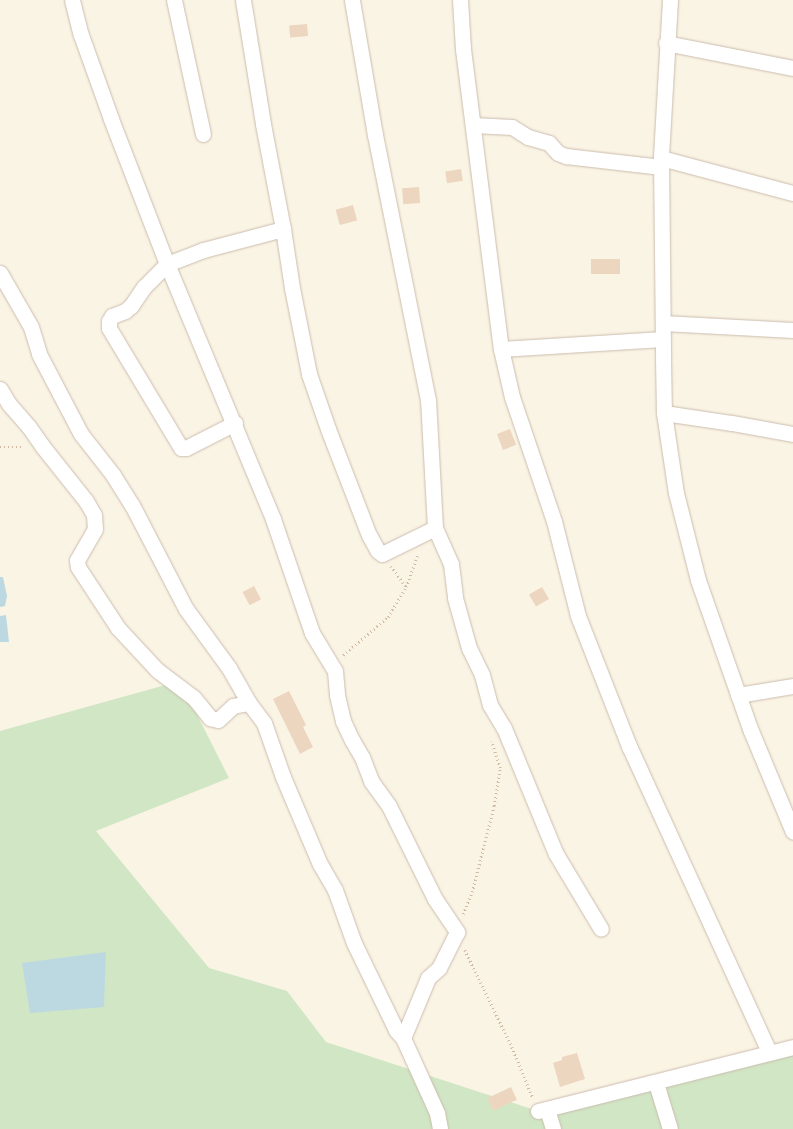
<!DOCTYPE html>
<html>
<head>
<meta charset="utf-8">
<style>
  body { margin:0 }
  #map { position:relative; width:793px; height:1129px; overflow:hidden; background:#faf4e5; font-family:Karla,sans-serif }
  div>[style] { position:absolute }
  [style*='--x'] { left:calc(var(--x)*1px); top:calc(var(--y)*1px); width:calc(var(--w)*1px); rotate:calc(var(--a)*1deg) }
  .green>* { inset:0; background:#d0e6c5 }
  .water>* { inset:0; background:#bcd9e2 }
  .building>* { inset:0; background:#edd6bf; transform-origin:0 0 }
  .path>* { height:2.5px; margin-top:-1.25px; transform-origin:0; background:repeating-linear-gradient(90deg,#d2b9a3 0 1px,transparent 0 4px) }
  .roads { filter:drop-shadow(0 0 1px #cbbcad) drop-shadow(0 0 1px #cbbcad) }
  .minor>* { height:15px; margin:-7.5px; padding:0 7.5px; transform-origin:7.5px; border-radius:7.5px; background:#fff }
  span { translate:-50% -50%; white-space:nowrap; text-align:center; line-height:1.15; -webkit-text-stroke:4px #fdf8eb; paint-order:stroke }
</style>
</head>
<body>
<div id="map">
  <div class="green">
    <i style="clip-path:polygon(180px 681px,229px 778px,96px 831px,209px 968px,287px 991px,326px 1042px,538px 1111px,793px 1047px,793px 1129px,0 1129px,0 731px)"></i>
  </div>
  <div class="water">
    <i style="clip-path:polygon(0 577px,3px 577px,7px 596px,5px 606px,0 607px)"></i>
    <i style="clip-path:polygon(6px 615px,9px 642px,0 642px,0 616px)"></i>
    <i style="clip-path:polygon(106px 952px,104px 1007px,30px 1013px,22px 963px)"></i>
  </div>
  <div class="building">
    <i style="left:307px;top:24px;width:12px;height:18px;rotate:85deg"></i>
    <i style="left:461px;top:169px;width:12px;height:16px;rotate:81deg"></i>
    <i style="left:419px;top:187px;width:16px;height:17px;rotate:86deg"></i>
    <i style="left:353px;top:205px;width:16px;height:18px;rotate:75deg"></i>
    <i style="left:591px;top:259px;width:29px;height:15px"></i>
    <i style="left:510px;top:429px;width:17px;height:14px;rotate:69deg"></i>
    <i style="left:254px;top:586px;width:15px;height:13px;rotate:62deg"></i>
    <i style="left:542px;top:587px;width:14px;height:15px;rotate:60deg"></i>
    <i style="clip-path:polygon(289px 691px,306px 725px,303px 727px,313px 747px,300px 754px,273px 699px)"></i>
    <i style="clip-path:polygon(577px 1053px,585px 1079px,560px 1087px,553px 1063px,562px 1060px,562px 1057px)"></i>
    <i style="left:511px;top:1087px;width:14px;height:26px;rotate:65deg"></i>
  </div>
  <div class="path">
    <i style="--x:0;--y:447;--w:24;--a:0"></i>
    <i style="--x:391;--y:566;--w:26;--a:54"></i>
    <i style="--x:343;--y:655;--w:59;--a:-40.2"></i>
    <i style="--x:388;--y:617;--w:35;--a:-59"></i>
    <i style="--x:406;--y:587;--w:35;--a:-70"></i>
    <i style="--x:463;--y:914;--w:24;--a:-68"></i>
    <i style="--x:472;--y:892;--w:89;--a:-75.7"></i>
    <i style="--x:494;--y:806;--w:38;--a:-81"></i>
    <i style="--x:500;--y:768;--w:28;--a:-108"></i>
    <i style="--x:465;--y:950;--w:108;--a:64.1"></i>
    <i style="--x:512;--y:1047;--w:55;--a:67.6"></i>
  </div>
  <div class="roads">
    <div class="minor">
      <i style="--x:72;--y:0;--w:36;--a:76"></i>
      <i style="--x:81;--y:35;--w:89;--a:70.3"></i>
      <i style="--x:111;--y:119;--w:155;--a:68.9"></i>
      <i style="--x:167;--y:264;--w:276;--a:67.4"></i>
      <i style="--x:273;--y:519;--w:120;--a:71.1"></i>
      <i style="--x:312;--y:633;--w:44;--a:58.8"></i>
      <i style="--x:335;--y:671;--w:24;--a:85"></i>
      <i style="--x:337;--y:695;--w:27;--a:77"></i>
      <i style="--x:343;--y:721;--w:21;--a:65"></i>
      <i style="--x:352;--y:740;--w:20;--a:60"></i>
      <i style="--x:362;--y:757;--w:26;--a:69"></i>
      <i style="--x:371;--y:781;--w:31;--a:54"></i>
      <i style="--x:389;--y:806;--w:104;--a:63.7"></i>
      <i style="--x:435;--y:899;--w:40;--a:56"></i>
      <i style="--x:457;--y:932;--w:40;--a:116.6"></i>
      <i style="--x:439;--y:968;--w:15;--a:138"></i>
      <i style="--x:428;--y:978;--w:65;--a:112.6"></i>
      <i style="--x:174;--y:0;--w:137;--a:77.8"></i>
      <i style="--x:243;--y:0;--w:126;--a:80.8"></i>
      <i style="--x:263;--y:124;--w:107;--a:79.2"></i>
      <i style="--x:283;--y:229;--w:60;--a:81.3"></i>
      <i style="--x:292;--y:288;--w:88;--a:78.8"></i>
      <i style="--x:309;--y:374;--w:58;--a:70.9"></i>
      <i style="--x:328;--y:429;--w:114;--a:68.9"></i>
      <i style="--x:369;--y:535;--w:18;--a:61"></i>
      <i style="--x:378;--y:551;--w:5;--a:37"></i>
      <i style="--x:382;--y:554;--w:59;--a:-26.1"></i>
      <i style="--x:435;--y:528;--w:128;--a:-93.1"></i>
      <i style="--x:428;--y:400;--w:270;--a:-101.3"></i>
      <i style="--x:375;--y:135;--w:137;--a:-99.7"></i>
      <i style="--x:460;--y:0;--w:49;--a:86.5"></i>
      <i style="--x:463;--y:49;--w:302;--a:82.8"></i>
      <i style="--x:501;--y:349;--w:49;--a:77.1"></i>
      <i style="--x:512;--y:397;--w:131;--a:71.3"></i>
      <i style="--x:554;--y:521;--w:98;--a:75.8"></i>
      <i style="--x:578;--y:616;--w:140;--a:68.6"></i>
      <i style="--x:629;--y:746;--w:337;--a:65.4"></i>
      <i style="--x:670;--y:0;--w:158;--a:93.3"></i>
      <i style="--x:661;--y:158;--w:200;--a:89.4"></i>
      <i style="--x:663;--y:358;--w:55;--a:89"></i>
      <i style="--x:664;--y:413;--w:81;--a:81.5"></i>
      <i style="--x:676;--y:493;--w:90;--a:75.8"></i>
      <i style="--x:698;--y:580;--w:160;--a:70.7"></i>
      <i style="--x:751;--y:731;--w:109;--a:67.4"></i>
      <i style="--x:666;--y:43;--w:129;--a:11.1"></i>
      <i style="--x:473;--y:125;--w:39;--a:3"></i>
      <i style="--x:512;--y:127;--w:19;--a:32"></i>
      <i style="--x:528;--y:137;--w:22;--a:16"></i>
      <i style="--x:549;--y:143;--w:13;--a:48"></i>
      <i style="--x:558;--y:153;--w:9;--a:21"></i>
      <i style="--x:566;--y:156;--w:96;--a:6.6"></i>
      <i style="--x:661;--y:158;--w:137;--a:14.9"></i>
      <i style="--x:0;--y:273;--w:62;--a:60.1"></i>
      <i style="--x:31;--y:327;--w:28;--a:73"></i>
      <i style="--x:39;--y:354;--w:90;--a:62.3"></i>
      <i style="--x:81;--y:434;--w:52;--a:52"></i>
      <i style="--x:113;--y:475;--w:36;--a:58"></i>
      <i style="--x:132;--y:505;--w:117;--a:62.6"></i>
      <i style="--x:186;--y:609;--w:73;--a:53.9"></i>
      <i style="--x:229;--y:668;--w:40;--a:60.3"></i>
      <i style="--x:249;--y:703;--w:25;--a:53"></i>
      <i style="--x:264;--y:723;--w:57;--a:70.6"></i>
      <i style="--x:283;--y:777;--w:95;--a:67"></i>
      <i style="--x:320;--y:864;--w:30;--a:60"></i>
      <i style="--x:335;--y:890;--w:56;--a:70.3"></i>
      <i style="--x:354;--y:943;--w:97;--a:64.2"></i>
      <i style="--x:396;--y:1030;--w:11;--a:49"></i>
      <i style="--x:403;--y:1038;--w:82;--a:65.6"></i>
      <i style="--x:437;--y:1113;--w:16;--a:79"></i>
      <i style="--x:663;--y:323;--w:130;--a:3.1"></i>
      <i style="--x:501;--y:349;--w:162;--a:-3.5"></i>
      <i style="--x:0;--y:389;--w:17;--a:59"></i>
      <i style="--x:9;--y:404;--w:30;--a:49"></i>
      <i style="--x:29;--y:427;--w:24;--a:55"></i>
      <i style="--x:43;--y:447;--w:69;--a:51.5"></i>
      <i style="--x:86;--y:501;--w:16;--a:60"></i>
      <i style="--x:94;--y:515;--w:14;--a:86"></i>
      <i style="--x:95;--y:529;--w:36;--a:120"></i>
      <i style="--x:77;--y:560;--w:7;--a:82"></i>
      <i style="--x:78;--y:567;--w:73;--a:56.7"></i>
      <i style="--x:118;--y:628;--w:57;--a:47.1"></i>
      <i style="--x:157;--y:670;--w:46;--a:37.1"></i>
      <i style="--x:194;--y:698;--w:26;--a:51"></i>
      <i style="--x:210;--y:718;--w:8;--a:14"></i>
      <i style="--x:218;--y:720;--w:21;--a:-43"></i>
      <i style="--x:233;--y:706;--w:16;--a:-11"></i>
      <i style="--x:664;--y:413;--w:69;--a:8.4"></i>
      <i style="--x:732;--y:423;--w:62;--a:10.2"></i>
      <i style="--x:235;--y:423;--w:55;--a:153"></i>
      <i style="--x:186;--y:448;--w:5;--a:180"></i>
      <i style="--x:181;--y:448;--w:140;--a:-121"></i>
      <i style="--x:109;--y:328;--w:7;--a:-90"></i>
      <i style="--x:109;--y:321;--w:6;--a:-59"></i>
      <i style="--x:112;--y:316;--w:14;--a:-21"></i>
      <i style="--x:125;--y:311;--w:8;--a:-40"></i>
      <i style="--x:131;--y:306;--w:23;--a:-56"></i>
      <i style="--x:144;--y:287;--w:33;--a:-45"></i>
      <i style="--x:167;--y:264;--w:39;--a:-21"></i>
      <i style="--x:203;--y:250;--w:83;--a:-14.7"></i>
      <i style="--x:435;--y:528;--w:39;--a:66"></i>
      <i style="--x:451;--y:564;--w:34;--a:83"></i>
      <i style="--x:455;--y:598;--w:52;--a:74.4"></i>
      <i style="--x:469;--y:648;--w:30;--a:64"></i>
      <i style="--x:482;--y:675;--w:31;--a:75"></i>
      <i style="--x:490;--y:705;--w:27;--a:59"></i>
      <i style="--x:504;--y:728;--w:136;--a:67.6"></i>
      <i style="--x:556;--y:854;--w:87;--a:59"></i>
      <i style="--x:738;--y:695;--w:56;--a:-9.3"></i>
      <i style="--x:656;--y:1083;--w:48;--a:73.1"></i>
      <i style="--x:547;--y:1109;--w:21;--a:73"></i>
      <i style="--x:538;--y:1111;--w:263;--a:-14.1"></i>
    </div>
  </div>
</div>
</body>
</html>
